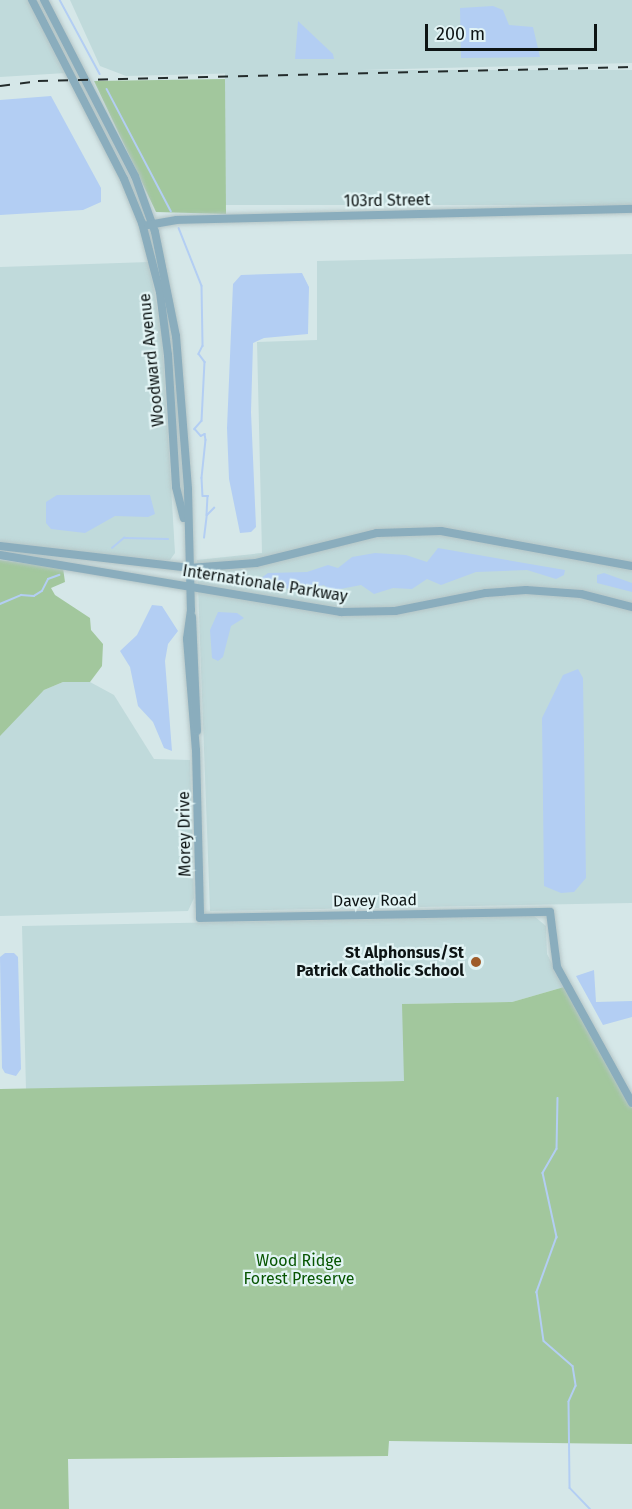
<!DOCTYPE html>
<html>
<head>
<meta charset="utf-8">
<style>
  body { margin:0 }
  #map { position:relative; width:632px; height:1509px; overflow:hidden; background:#d5e7e8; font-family:"Fira Sans",sans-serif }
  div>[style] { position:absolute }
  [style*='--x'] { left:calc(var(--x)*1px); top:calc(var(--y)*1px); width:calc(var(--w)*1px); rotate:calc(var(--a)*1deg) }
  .built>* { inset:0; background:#c0dadb; transform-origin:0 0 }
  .green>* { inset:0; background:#a2c79d }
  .water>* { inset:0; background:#b3cef3 }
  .stream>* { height:1.5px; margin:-0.75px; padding:0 0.75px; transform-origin:0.75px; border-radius:0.75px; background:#b3cef3 }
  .roads { filter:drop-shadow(0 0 2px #b5c5c6) drop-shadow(0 0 2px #b5c5c6) }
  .tertiary>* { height:8px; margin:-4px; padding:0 4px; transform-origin:4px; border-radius:4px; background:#8aadbd }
  .rail>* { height:1.5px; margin-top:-0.75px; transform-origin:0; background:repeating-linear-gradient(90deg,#232b2b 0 10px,transparent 0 20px) }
  .dots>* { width:16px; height:16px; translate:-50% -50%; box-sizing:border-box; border:3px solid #e2f4f5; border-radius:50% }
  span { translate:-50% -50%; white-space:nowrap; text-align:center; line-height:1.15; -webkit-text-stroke:4.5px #e2f4f5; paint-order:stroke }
  .street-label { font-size:16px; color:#0d1414 }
  .poi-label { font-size:16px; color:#0d1414; font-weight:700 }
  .right { translate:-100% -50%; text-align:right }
  .park-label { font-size:16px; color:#065400 }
  .scale { position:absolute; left:425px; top:24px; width:172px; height:27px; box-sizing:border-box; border:3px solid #0d1414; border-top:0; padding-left:8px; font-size:18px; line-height:21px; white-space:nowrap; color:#0d1414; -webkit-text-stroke:4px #e2f4f5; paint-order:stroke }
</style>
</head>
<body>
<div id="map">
  <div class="built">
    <i style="clip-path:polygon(0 0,28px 0,66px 73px,0 77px)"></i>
    <i style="clip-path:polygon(70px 0,632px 0,632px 63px,126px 76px,100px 66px)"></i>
    <i style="left:632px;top:70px;width:135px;height:407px;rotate:90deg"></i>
    <i style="clip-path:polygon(632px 254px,632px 903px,210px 911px,197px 560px,262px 553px,257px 342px,317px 340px,317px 261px)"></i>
    <i style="clip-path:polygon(149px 262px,162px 336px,175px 553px,170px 560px,161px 561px,0 542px,0 267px)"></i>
    <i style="clip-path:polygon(63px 682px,90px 682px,114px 695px,154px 759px,190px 760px,194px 898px,188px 911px,0 916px,0 735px,25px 706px,44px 690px)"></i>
    <i style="clip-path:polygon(534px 916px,546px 926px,547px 954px,564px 987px,512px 1002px,403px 1004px,405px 1081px,26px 1090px,22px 926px)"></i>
  </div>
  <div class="green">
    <i style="clip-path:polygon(225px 79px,226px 214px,156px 212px,94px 81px)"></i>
    <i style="clip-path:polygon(0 560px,63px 568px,65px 582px,51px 588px,55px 595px,90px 618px,91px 630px,103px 644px,102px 666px,90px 682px,63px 682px,44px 690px,0 736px)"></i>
    <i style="clip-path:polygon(564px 987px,632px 1108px,632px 1444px,389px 1441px,388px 1456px,68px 1459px,69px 1509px,0 1509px,0 1089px,404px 1081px,402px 1004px,512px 1002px)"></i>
  </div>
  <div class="water">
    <i style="clip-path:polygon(493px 6px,503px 10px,509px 25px,533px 27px,540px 57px,461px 58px,460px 8px)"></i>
    <i style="clip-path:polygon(298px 21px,333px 54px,334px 59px,295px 59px)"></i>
    <i style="clip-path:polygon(51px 96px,101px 188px,101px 202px,83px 210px,0 215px,0 100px)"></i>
    <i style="clip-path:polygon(302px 273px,309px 287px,308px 334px,264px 338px,253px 343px,251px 412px,256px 527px,251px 532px,240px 533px,229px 479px,227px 428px,233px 284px,241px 275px)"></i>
    <i style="clip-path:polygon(57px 495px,150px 495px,155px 514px,148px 517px,115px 516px,85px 533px,51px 529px,46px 523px,46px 502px)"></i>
    <i style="clip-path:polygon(438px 548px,565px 570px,564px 575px,556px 579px,527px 570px,476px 572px,441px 585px,427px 579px,412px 589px,393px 588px,374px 594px,361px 585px,330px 591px,324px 585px,305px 590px,269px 587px,262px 585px,260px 579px,268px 573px,307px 572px,328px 565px,338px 568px,352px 557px,375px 553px,406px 555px,427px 562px)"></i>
    <i style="clip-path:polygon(604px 573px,632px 583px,632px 592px,597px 583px,597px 575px)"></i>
    <i style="clip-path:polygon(152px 605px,162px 606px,178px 631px,168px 644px,165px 661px,172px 751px,164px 748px,153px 722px,138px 706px,130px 667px,120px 651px,137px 635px)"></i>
    <i style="clip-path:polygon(218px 612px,237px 613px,244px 618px,231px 626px,223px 657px,218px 661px,212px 658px,210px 630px)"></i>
    <i style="clip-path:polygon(578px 669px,583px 678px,586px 878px,574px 892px,561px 893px,544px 886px,542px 718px,563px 675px)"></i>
    <i style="clip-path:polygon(5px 953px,14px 953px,18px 957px,21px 1069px,16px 1076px,5px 1073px,2px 1068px,0 957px)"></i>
    <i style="clip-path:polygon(594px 970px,596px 1002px,632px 1001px,632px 1017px,603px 1025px,576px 976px)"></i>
  </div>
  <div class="stream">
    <i style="--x:60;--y:0;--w:84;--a:61.6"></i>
    <i style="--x:107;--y:89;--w:138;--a:62.3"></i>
    <i style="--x:179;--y:228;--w:62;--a:68.4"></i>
    <i style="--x:202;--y:286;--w:60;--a:89"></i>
    <i style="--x:203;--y:346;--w:9;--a:117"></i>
    <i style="--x:199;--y:354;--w:10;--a:53"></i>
    <i style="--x:205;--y:362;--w:59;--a:92.9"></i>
    <i style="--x:202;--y:421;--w:11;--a:131"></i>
    <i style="--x:195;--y:429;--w:9;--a:49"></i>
    <i style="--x:201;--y:436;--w:4;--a:-27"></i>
    <i style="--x:205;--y:434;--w:6;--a:81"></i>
    <i style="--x:206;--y:440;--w:38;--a:96"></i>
    <i style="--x:202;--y:478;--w:18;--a:87"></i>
    <i style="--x:203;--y:496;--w:5;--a:0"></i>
    <i style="--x:208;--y:496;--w:19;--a:93"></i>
    <i style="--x:204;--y:538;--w:23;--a:-83"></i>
    <i style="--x:207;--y:515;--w:10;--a:-45"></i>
    <i style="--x:112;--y:548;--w:16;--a:-40"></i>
    <i style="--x:124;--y:538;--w:44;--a:1.3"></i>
    <i style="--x:0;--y:604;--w:23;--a:-23"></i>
    <i style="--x:21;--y:595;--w:13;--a:4"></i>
    <i style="--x:34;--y:596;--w:9;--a:-32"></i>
    <i style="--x:42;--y:591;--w:13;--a:-63"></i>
    <i style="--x:48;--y:579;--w:12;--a:-20"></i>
    <i style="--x:558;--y:1098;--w:51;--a:91.1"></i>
    <i style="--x:557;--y:1149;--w:28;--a:120"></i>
    <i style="--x:543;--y:1173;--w:66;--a:77.7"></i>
    <i style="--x:557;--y:1237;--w:59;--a:110"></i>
    <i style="--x:537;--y:1292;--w:49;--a:81.9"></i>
    <i style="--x:544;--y:1341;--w:38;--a:41"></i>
    <i style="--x:573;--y:1366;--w:20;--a:81"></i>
    <i style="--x:576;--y:1386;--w:17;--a:114"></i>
    <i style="--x:569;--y:1402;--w:86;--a:89.3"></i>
    <i style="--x:570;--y:1488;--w:29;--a:46"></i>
  </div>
  <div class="roads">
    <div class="tertiary">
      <i style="--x:32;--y:0;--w:201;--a:62.8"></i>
      <i style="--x:124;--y:179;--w:48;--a:67.8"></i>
      <i style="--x:142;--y:223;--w:71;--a:75.4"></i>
      <i style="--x:160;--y:292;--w:64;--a:82.8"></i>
      <i style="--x:168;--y:355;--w:132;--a:86.5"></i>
      <i style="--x:176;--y:487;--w:32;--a:76"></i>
      <i style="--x:44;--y:0;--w:198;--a:62.7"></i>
      <i style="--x:135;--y:176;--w:59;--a:70.3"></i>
      <i style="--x:155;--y:232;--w:106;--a:78.6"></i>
      <i style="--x:176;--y:336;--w:154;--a:85.5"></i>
      <i style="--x:188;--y:490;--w:120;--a:88.6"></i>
      <i style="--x:191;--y:610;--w:29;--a:98"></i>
      <i style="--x:187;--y:639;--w:111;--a:85.4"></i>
      <i style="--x:196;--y:750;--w:168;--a:88.6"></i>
      <i style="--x:200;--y:918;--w:350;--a:-1"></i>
      <i style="--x:550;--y:912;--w:55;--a:82.7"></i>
      <i style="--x:557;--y:967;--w:155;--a:61.1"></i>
      <i style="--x:148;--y:225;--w:29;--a:-10"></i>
      <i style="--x:177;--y:220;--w:455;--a:-1.4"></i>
      <i style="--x:0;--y:546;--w:190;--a:6.6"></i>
      <i style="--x:189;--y:568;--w:67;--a:-4.3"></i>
      <i style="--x:256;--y:563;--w:125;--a:-13.9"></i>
      <i style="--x:377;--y:533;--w:64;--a:-1.8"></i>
      <i style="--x:441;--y:531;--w:194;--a:10.4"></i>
      <i style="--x:0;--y:555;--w:346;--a:9.5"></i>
      <i style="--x:341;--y:612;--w:54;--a:-1.1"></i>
      <i style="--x:395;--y:611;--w:93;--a:-11.2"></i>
      <i style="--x:486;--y:593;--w:40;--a:-4.3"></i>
      <i style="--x:526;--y:590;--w:55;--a:4.2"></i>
      <i style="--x:581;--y:594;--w:53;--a:14.3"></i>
      <i style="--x:192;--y:617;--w:114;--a:87.5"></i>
    </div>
  </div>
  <div class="rail">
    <i style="--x:0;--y:86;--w:38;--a:-7"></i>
    <i style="--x:38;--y:81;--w:594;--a:-1.35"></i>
  </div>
  <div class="dots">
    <i style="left:476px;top:962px;background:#9f5c2a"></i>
  </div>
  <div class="street-label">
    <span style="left:387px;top:201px;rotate:-1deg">103rd Street</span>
    <span style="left:152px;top:360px;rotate:-96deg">Woodward Avenue</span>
    <span style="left:265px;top:584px;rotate:9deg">Internationale Parkway</span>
    <span style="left:185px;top:834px;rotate:-91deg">Morey Drive</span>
    <span style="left:375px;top:901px;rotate:-1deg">Davey Road</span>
  </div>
  <div class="poi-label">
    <span class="right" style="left:464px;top:962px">St Alphonsus/St<br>Patrick Catholic School</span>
  </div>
  <div class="park-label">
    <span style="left:299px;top:1270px">Wood Ridge<br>Forest Preserve</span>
  </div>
  <div class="scale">200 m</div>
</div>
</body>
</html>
